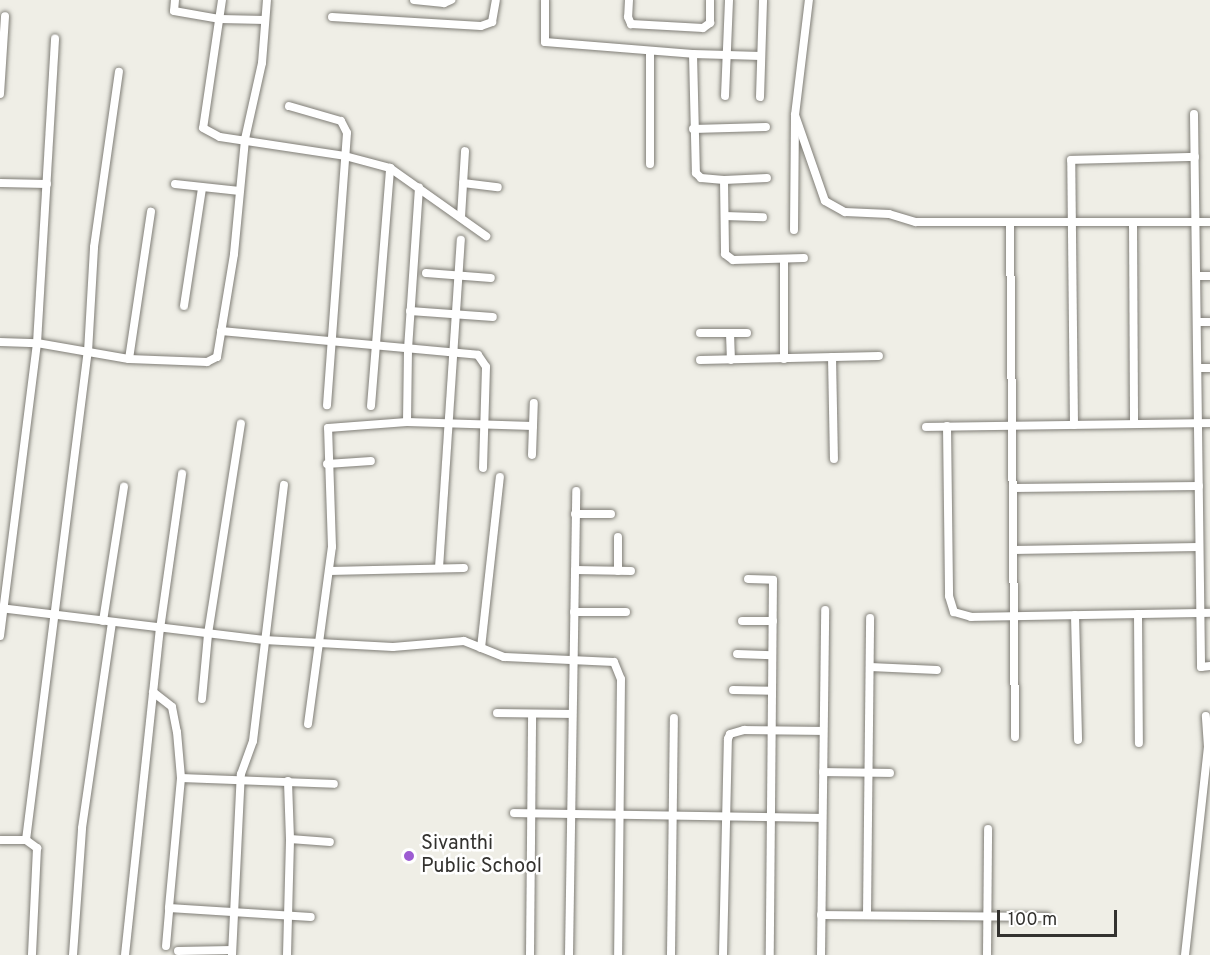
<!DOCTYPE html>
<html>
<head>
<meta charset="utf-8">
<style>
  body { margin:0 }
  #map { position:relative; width:1210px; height:955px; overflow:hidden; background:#efeee6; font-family:Overpass,sans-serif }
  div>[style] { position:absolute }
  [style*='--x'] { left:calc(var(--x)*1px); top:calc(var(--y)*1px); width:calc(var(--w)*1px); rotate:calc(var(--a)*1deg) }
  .roads { filter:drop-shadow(0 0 2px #7f7d76) drop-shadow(0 0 2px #7f7d76) }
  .minor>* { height:8px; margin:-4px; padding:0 4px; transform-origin:4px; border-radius:4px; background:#fff }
  .dots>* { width:16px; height:16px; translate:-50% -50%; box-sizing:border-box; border:3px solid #fff; border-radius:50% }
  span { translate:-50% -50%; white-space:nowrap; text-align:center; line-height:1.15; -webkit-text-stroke:5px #fff; paint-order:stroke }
  .poi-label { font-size:20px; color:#33322f }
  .left { translate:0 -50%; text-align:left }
  .scale { position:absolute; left:997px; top:910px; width:120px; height:27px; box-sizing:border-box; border:3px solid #33322f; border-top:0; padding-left:8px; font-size:18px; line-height:21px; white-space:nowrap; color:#33322f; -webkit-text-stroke:4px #fff; paint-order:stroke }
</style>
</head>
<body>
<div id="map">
  <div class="roads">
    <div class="minor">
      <i style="--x:175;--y:0;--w:11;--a:95"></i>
      <i style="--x:174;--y:11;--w:47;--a:9.9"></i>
      <i style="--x:220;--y:19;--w:45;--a:1.3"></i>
      <i style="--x:222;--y:0;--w:129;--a:98.4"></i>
      <i style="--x:203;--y:128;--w:19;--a:28"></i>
      <i style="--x:220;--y:137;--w:126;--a:8.6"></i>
      <i style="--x:345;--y:156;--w:47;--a:14.9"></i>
      <i style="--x:390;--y:168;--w:118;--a:35.3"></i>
      <i style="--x:414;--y:0;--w:30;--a:6"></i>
      <i style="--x:444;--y:3;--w:8;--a:-23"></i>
      <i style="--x:545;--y:0;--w:42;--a:90"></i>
      <i style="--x:545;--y:42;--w:148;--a:4.6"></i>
      <i style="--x:693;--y:54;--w:119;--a:88.6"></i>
      <i style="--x:696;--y:173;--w:7;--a:45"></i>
      <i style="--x:701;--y:178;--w:23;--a:5"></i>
      <i style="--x:724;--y:180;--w:74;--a:89.2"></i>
      <i style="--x:725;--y:254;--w:10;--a:37"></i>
      <i style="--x:733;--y:260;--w:71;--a:-1.6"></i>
      <i style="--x:629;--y:0;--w:17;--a:93"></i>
      <i style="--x:628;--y:17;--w:8;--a:67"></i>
      <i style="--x:631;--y:24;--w:72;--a:3.2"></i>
      <i style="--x:703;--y:28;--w:9;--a:-36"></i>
      <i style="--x:710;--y:23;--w:23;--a:-90"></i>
      <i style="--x:332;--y:17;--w:149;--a:3.5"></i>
      <i style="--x:481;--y:26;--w:12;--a:-20"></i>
      <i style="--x:492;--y:22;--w:22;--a:-80"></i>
      <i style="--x:693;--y:54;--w:68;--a:1.7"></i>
      <i style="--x:0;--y:94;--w:78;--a:-86.3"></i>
      <i style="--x:725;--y:96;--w:96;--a:-87.6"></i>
      <i style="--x:760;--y:97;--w:97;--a:-88.2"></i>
      <i style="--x:289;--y:106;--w:54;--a:16.1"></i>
      <i style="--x:341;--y:121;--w:13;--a:63"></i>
      <i style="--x:347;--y:133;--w:273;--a:94.2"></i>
      <i style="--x:1194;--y:114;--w:553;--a:89.27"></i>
      <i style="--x:1201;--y:667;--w:9;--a:-6"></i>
      <i style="--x:795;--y:115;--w:91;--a:70.8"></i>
      <i style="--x:825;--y:201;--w:23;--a:29"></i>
      <i style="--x:845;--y:212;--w:44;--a:2.6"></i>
      <i style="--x:889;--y:214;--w:28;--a:17"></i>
      <i style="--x:916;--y:222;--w:294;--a:0"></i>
      <i style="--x:693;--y:129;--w:73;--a:-1.6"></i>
      <i style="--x:650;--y:164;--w:112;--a:-90"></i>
      <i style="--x:724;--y:180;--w:43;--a:-2.7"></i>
      <i style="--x:0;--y:183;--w:47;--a:1.2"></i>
      <i style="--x:463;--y:183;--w:35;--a:7"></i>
      <i style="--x:175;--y:184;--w:65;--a:6.1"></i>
      <i style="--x:725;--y:216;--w:38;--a:2"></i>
      <i style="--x:461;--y:217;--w:66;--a:-86.5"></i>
      <i style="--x:1133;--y:222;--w:202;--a:89.7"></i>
      <i style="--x:1010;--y:224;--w:513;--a:89.44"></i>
      <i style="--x:794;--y:230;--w:115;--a:-89.5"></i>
      <i style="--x:795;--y:115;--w:116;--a:-83.1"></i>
      <i style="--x:784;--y:259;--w:100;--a:90"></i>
      <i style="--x:426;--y:273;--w:65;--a:4.4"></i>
      <i style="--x:1197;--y:276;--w:13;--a:0"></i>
      <i style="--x:184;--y:306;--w:119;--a:-81.3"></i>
      <i style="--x:410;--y:311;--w:83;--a:4.1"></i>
      <i style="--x:1197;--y:322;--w:13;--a:0"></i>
      <i style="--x:221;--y:331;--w:258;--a:5.3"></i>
      <i style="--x:478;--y:355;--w:14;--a:56"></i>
      <i style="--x:486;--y:367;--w:101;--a:91.7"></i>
      <i style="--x:700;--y:333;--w:47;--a:0"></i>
      <i style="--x:730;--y:333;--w:27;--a:88"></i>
      <i style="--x:0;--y:342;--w:37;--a:2"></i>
      <i style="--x:37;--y:343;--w:93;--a:9.9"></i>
      <i style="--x:129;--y:359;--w:149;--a:-81.5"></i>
      <i style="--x:832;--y:357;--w:102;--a:88.9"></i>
      <i style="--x:129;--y:359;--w:78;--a:2.2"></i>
      <i style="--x:207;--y:362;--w:11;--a:-27"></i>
      <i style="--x:217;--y:357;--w:104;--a:-80.6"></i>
      <i style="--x:234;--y:254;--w:116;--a:-84.5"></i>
      <i style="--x:245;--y:139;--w:78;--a:-77.4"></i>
      <i style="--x:262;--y:63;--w:63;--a:-85.5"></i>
      <i style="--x:700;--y:360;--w:179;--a:-1.3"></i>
      <i style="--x:1198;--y:368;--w:12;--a:0"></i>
      <i style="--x:371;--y:406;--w:239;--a:-85.4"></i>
      <i style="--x:407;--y:422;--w:73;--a:-89.2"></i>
      <i style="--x:408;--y:349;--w:162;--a:-86.1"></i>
      <i style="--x:1074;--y:425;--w:265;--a:-90.6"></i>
      <i style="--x:1071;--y:160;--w:124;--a:-1.4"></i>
      <i style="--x:533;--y:426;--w:23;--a:-88"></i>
      <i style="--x:947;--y:426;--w:170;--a:89.3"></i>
      <i style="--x:949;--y:596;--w:17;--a:73"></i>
      <i style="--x:954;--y:612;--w:18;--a:16"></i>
      <i style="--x:971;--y:617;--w:239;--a:-1"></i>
      <i style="--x:926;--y:427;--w:284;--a:-0.8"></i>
      <i style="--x:327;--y:464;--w:44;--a:-3.9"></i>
      <i style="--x:1013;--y:488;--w:186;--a:-0.6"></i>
      <i style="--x:575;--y:514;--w:36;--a:0"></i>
      <i style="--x:1013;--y:550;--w:186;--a:-0.9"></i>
      <i style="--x:439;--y:568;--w:329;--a:-86.2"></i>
      <i style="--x:575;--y:570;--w:56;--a:1"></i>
      <i style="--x:329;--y:571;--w:135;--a:-1.3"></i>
      <i style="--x:618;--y:571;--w:34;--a:-90"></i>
      <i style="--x:748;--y:579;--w:25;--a:2"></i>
      <i style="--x:773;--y:580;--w:375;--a:90.5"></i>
      <i style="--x:0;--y:608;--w:266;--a:6.9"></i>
      <i style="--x:264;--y:640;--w:129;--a:3.1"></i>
      <i style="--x:393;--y:647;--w:71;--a:-4.8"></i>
      <i style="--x:464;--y:641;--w:43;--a:21.8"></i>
      <i style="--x:504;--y:657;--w:110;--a:2.6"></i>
      <i style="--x:614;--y:662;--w:18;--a:68"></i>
      <i style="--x:621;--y:679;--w:276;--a:90.6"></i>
      <i style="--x:574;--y:612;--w:52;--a:0"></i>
      <i style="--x:1138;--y:614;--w:129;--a:89.6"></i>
      <i style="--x:1075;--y:615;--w:125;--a:88.6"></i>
      <i style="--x:103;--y:621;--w:136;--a:-81.1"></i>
      <i style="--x:742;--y:621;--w:31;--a:0"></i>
      <i style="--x:0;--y:636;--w:295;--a:-82.8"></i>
      <i style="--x:37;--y:343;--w:305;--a:-86.6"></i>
      <i style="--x:481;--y:648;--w:172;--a:-83.7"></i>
      <i style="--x:737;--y:654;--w:35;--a:2"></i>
      <i style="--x:870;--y:667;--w:67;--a:2.6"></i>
      <i style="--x:733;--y:690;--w:39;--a:1"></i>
      <i style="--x:153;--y:692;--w:24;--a:38"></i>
      <i style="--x:172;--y:707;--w:25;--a:79"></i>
      <i style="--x:177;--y:732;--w:46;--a:85"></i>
      <i style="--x:181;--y:778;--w:131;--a:95.3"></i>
      <i style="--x:169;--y:908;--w:142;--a:3.6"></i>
      <i style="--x:202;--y:699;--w:65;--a:-84.7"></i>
      <i style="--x:208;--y:634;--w:213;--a:-81.1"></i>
      <i style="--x:497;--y:713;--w:75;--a:0.8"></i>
      <i style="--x:308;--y:724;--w:179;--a:-82.3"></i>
      <i style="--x:332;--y:547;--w:119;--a:-91.9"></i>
      <i style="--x:328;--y:428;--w:79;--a:-4.3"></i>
      <i style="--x:407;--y:422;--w:126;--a:1.8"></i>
      <i style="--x:533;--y:426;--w:29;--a:92"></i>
      <i style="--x:823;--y:772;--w:67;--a:0.9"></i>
      <i style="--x:181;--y:778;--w:153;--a:2.2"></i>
      <i style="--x:514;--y:813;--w:308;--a:0.9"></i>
      <i style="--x:290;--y:839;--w:40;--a:4.3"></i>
      <i style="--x:0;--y:840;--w:26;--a:0"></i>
      <i style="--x:26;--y:840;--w:492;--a:-82.8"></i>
      <i style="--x:88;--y:352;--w:105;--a:-86.7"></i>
      <i style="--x:94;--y:247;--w:177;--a:-81.9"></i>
      <i style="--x:26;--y:840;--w:14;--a:36"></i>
      <i style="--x:37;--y:848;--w:107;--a:92.7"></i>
      <i style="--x:821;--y:915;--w:226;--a:0.5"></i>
      <i style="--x:867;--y:915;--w:297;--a:-89.4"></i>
      <i style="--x:166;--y:946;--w:38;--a:-85"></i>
      <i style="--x:178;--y:951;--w:54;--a:-1.1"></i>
      <i style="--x:73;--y:955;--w:127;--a:-85.9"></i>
      <i style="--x:82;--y:828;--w:208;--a:-81.7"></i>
      <i style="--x:125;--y:955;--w:328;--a:-83.9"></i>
      <i style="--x:160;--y:629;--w:157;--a:-81.9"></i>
      <i style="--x:232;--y:955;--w:181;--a:-87.2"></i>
      <i style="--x:241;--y:774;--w:35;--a:-70"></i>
      <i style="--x:253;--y:741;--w:258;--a:-83.1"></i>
      <i style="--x:287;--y:955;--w:116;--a:-88.5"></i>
      <i style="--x:290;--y:839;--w:58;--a:-92"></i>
      <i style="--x:530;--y:955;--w:241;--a:-89.5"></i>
      <i style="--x:569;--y:955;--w:464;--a:-89.1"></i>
      <i style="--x:671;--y:955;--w:237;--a:-89.3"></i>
      <i style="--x:723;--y:955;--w:216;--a:-88.7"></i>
      <i style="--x:728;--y:739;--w:5;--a:-68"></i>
      <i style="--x:730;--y:734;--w:15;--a:-16"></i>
      <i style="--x:744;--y:730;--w:79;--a:0.7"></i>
      <i style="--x:821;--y:955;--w:345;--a:-89.3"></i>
      <i style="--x:987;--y:955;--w:126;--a:-89.5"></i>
      <i style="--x:1185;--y:955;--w:209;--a:-83.7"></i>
      <i style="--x:1208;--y:747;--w:31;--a:-94"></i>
    </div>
  </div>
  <div class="dots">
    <i style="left:409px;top:856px;background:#9d5cd2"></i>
  </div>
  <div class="poi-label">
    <span class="left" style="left:421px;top:856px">Sivanthi<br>Public School</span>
  </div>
  <div class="scale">100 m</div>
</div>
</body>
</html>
